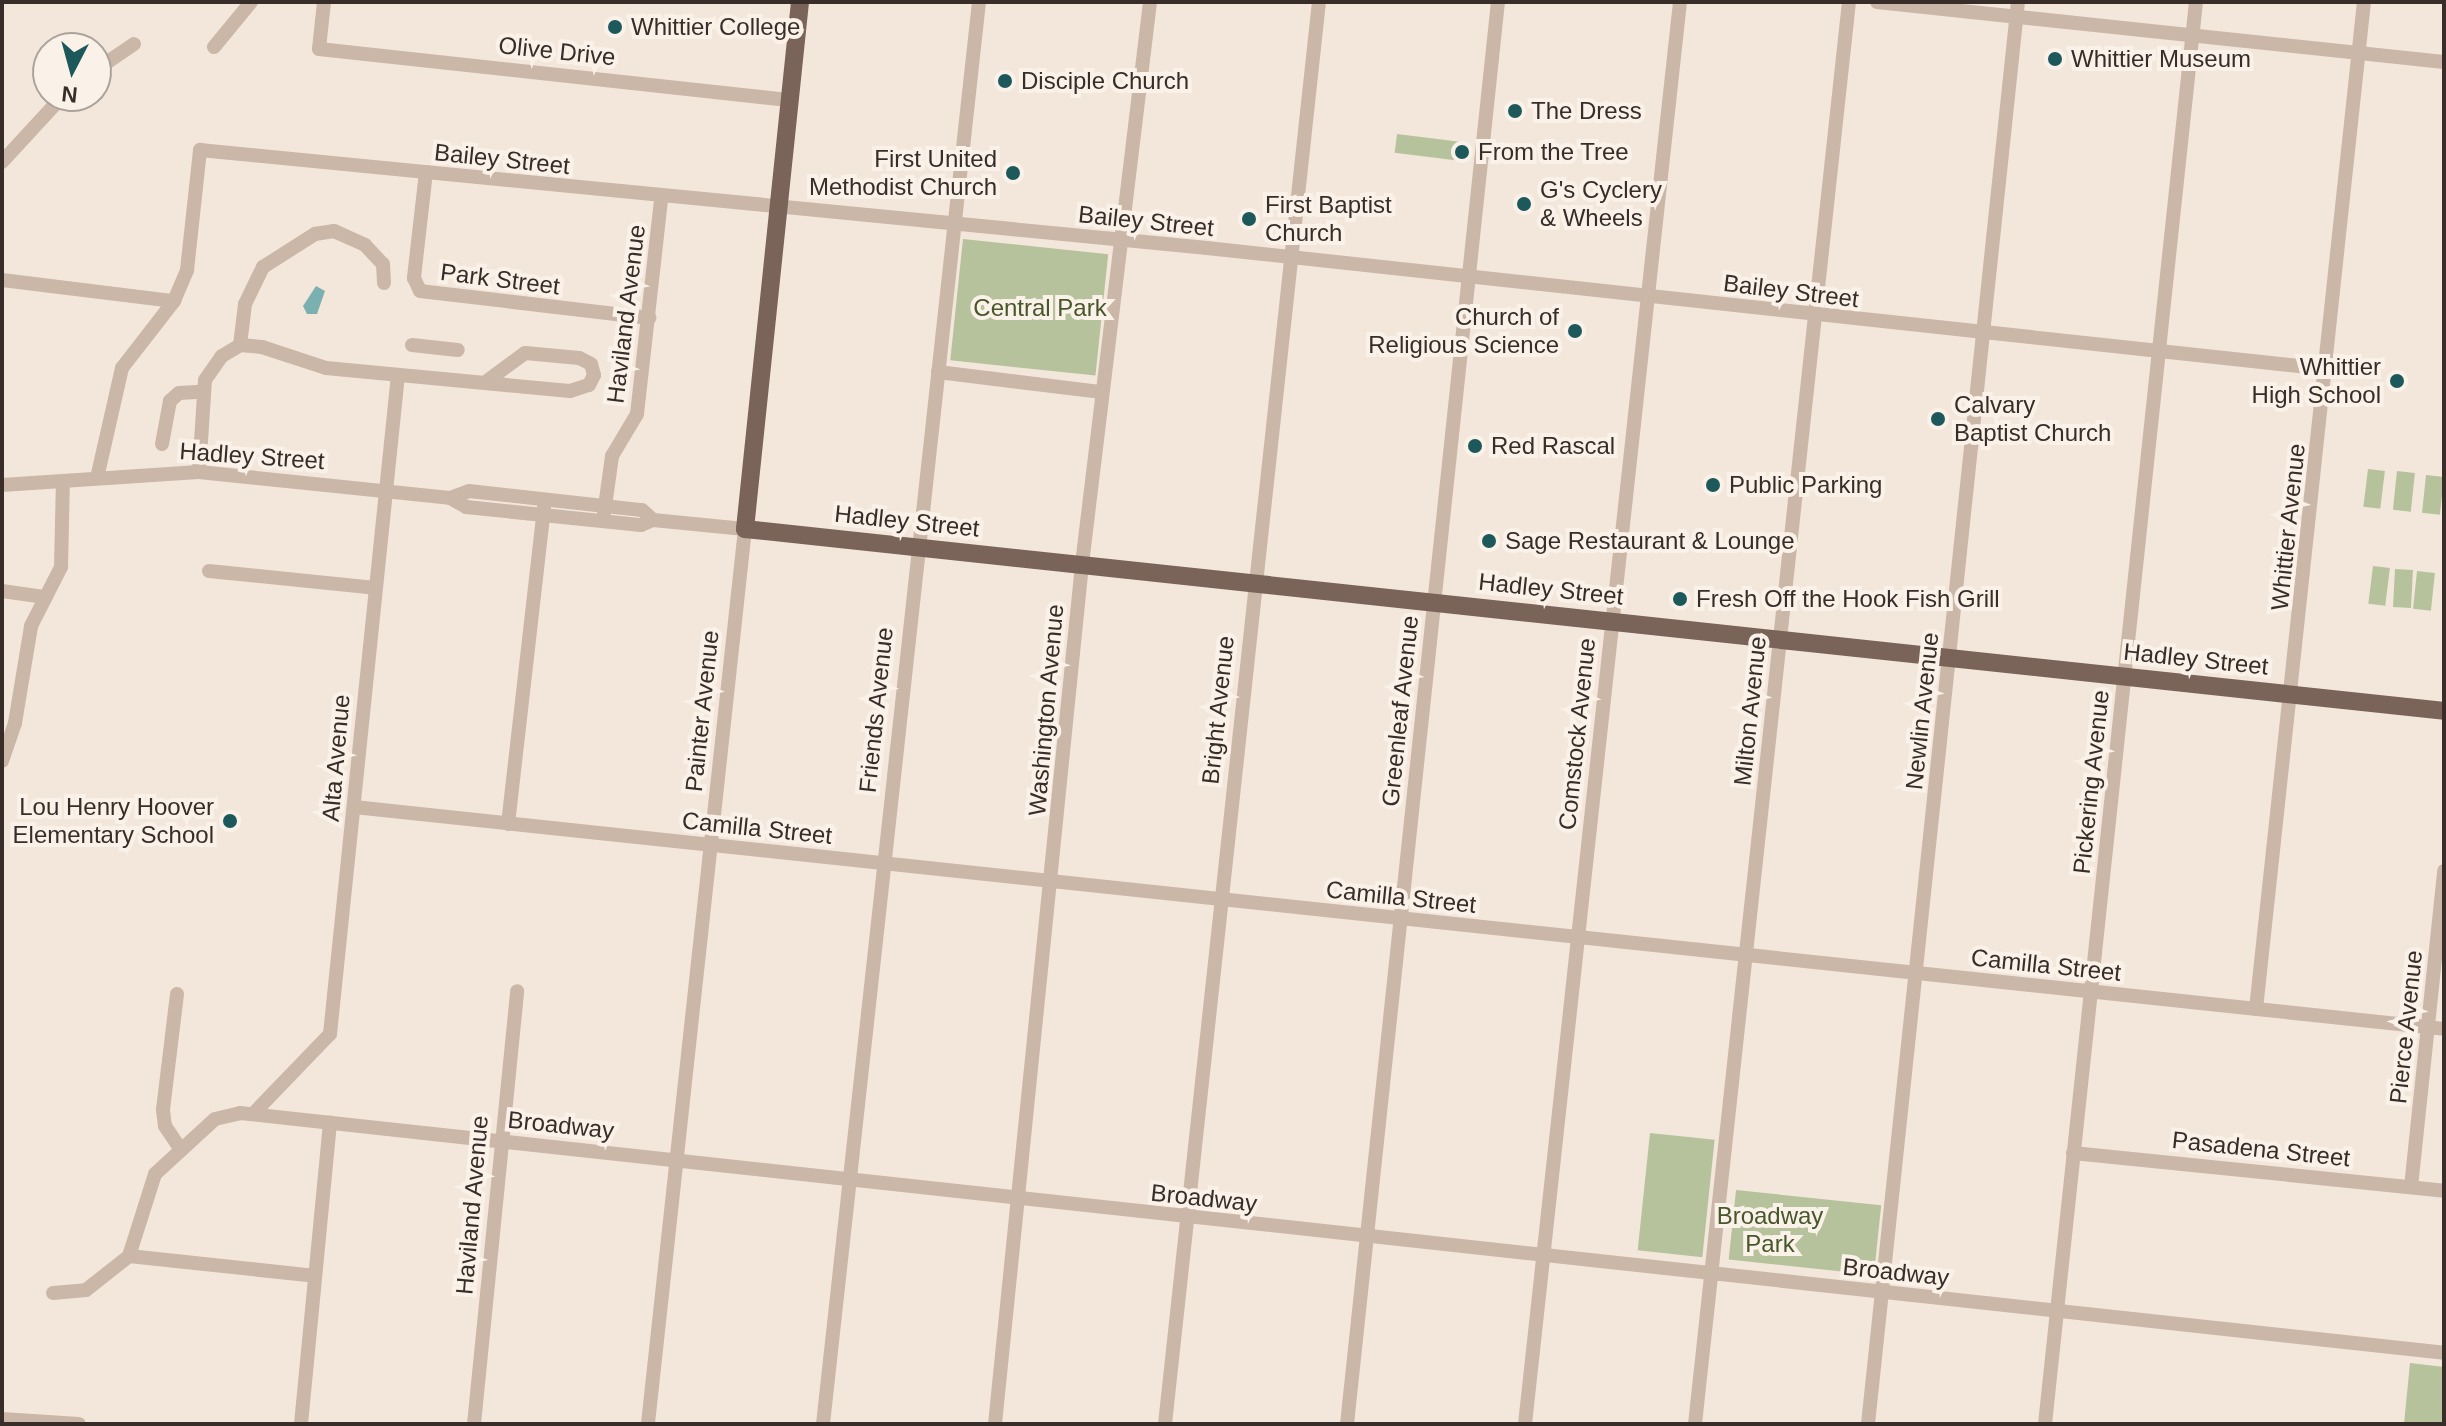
<!DOCTYPE html>
<html>
<head>
<meta charset="utf-8">
<style>
  body { margin:0 }
  #map { position:relative; width:2446px; height:1426px; overflow:hidden; background:#f3e7dc; font-family:Helvetica,sans-serif }
  div>[style] { position:absolute }
  [style*='--x'] { left:calc(var(--x)*1px); top:calc(var(--y)*1px); width:calc(var(--w)*1px); rotate:calc(var(--a)*1deg) }
  .green>* { inset:0; background:#b6c29c; transform-origin:0 0 }
  .water>* { inset:0; background:#7ab0b0 }
  .minor>* { height:14px; margin:-7px; padding:0 7px; transform-origin:7px; border-radius:7px; background:#cbb7a8 }
  .major>* { height:18px; margin:-9px; padding:0 9px; transform-origin:9px; border-radius:9px; background:#7a6359 }
  .dots>* { width:22px; height:22px; translate:-50% -50%; box-sizing:border-box; border:4px solid #faf2e9; border-radius:50% }
  span { translate:-50% -50%; white-space:nowrap; text-align:center; line-height:1.15; -webkit-text-stroke:8px #faf2e9; paint-order:stroke }
  .poi-label { font-size:24px; color:#382d28 }
  .left { translate:0 -50%; text-align:left }
  .right { translate:-100% -50%; text-align:right }
  .street-label { font-size:24px; color:#382d28 }
  .park-label { font-size:24px; color:#48572b }
  .frame { position:absolute; inset:0; border:4px solid #382d28; pointer-events:none }
  .north { position:absolute; left:32px; top:32px; width:80px; height:80px; box-sizing:border-box; background:#faf2e9; border:2px solid #aca39c; border-radius:50%; rotate:186deg; font-size:22px; font-weight:700; line-height:32px; text-align:center; color:#382d28 }
  .north::after { content:''; display:block; margin:auto; width:28px; height:36px; background:#1d585a; clip-path:polygon(50% 0,100% 100%,50% 72%,0 100%) }
</style>
</head>
<body>
<div id="map">
  <div class="green">
    <i style="left:1397px;top:134px;width:67px;height:19px;rotate:7deg"></i>
    <i style="left:963px;top:239px;width:146px;height:122px;rotate:6deg"></i>
    <i style="left:2368px;top:469px;width:17px;height:38px;rotate:7deg"></i>
    <i style="left:2397px;top:471px;width:18px;height:39px;rotate:6deg"></i>
    <i style="left:2426px;top:475px;width:18px;height:38px;rotate:6deg"></i>
    <i style="left:2373px;top:566px;width:17px;height:38px;rotate:7deg"></i>
    <i style="left:2395px;top:569px;width:18px;height:38px;rotate:3deg"></i>
    <i style="left:2417px;top:571px;width:18px;height:38px;rotate:6deg"></i>
    <i style="left:1650px;top:1133px;width:65px;height:118px;rotate:6deg"></i>
    <i style="left:1736px;top:1190px;width:146px;height:70px;rotate:6deg"></i>
    <i style="clip-path:polygon(2410px 1363px,2444px 1367px,2444px 1424px,2404px 1424px)"></i>
  </div>
  <div class="water">
    <i style="clip-path:polygon(316px 286px,325px 291px,317px 314px,307px 314px,303px 306px)"></i>
  </div>
  <div class="minor">
    <i style="--x:324;--y:2;--w:47;--a:96.1"></i>
    <i style="--x:319;--y:49;--w:474;--a:6.2"></i>
    <i style="--x:1877;--y:2;--w:570;--a:6.04"></i>
    <i style="--x:214;--y:47;--w:58;--a:-50.6"></i>
    <i style="--x:96;--y:70;--w:46;--a:-34.4"></i>
    <i style="--x:2;--y:162;--w:90;--a:-47.3"></i>
    <i style="--x:426;--y:172;--w:107;--a:96.5"></i>
    <i style="--x:414;--y:278;--w:14;--a:65"></i>
    <i style="--x:420;--y:291;--w:231;--a:6.7"></i>
    <i style="--x:2;--y:280;--w:173;--a:7"></i>
    <i style="--x:240;--y:345;--w:41;--a:-83"></i>
    <i style="--x:245;--y:304;--w:41;--a:-64.1"></i>
    <i style="--x:263;--y:267;--w:62;--a:-32.4"></i>
    <i style="--x:315;--y:234;--w:19;--a:-9"></i>
    <i style="--x:334;--y:231;--w:34;--a:24"></i>
    <i style="--x:365;--y:245;--w:26;--a:47"></i>
    <i style="--x:383;--y:264;--w:19;--a:87"></i>
    <i style="--x:412;--y:345;--w:46;--a:6.2"></i>
    <i style="--x:938;--y:372;--w:165;--a:7"></i>
    <i style="--x:162;--y:444;--w:44;--a:-79.5"></i>
    <i style="--x:170;--y:401;--w:12;--a:-42"></i>
    <i style="--x:179;--y:393;--w:22;--a:-3"></i>
    <i style="--x:199;--y:472;--w:92;--a:-86.3"></i>
    <i style="--x:205;--y:380;--w:29;--a:-55"></i>
    <i style="--x:222;--y:356;--w:21;--a:-31"></i>
    <i style="--x:240;--y:345;--w:22;--a:5"></i>
    <i style="--x:262;--y:347;--w:67;--a:18.2"></i>
    <i style="--x:326;--y:368;--w:245;--a:5.4"></i>
    <i style="--x:570;--y:391;--w:20;--a:-18"></i>
    <i style="--x:589;--y:385;--w:11;--a:-63"></i>
    <i style="--x:594;--y:375;--w:11;--a:-105"></i>
    <i style="--x:591;--y:364;--w:13;--a:-153"></i>
    <i style="--x:579;--y:358;--w:54;--a:-174.7"></i>
    <i style="--x:525;--y:353;--w:47;--a:143.6"></i>
    <i style="--x:97;--y:478;--w:113;--a:-77.2"></i>
    <i style="--x:122;--y:368;--w:85;--a:-52.2"></i>
    <i style="--x:174;--y:301;--w:34;--a:-67"></i>
    <i style="--x:187;--y:270;--w:121;--a:-83.8"></i>
    <i style="--x:200;--y:150;--w:1012;--a:5.56"></i>
    <i style="--x:1207;--y:248;--w:1127;--a:6.17"></i>
    <i style="--x:2;--y:485;--w:197;--a:-3.8"></i>
    <i style="--x:199;--y:472;--w:252;--a:5.9"></i>
    <i style="--x:450;--y:498;--w:18;--a:29"></i>
    <i style="--x:466;--y:507;--w:176;--a:5.9"></i>
    <i style="--x:641;--y:525;--w:13;--a:-23"></i>
    <i style="--x:653;--y:520;--w:92;--a:5.6"></i>
    <i style="--x:745;--y:529;--w:900;--a:96.19"></i>
    <i style="--x:450;--y:498;--w:20;--a:-20"></i>
    <i style="--x:469;--y:491;--w:174;--a:6.3"></i>
    <i style="--x:642;--y:510;--w:15;--a:42"></i>
    <i style="--x:603;--y:521;--w:66;--a:-82.1"></i>
    <i style="--x:612;--y:456;--w:49;--a:-59.2"></i>
    <i style="--x:637;--y:414;--w:216;--a:-83.6"></i>
    <i style="--x:209;--y:571;--w:167;--a:5.8"></i>
    <i style="--x:2;--y:591;--w:42;--a:8.1"></i>
    <i style="--x:2;--y:761;--w:40;--a:-71.1"></i>
    <i style="--x:15;--y:723;--w:98;--a:-80.6"></i>
    <i style="--x:31;--y:626;--w:66;--a:-63"></i>
    <i style="--x:61;--y:567;--w:85;--a:-88.7"></i>
    <i style="--x:354;--y:807;--w:2102;--a:6.06"></i>
    <i style="--x:508;--y:824;--w:326;--a:-83.5"></i>
    <i style="--x:177;--y:994;--w:117;--a:96.9"></i>
    <i style="--x:163;--y:1110;--w:16;--a:83"></i>
    <i style="--x:165;--y:1126;--w:29;--a:56"></i>
    <i style="--x:2256;--y:1009;--w:1013;--a:-83.88"></i>
    <i style="--x:253;--y:1114;--w:111;--a:-46.1"></i>
    <i style="--x:330;--y:1034;--w:662;--a:-84.11"></i>
    <i style="--x:2073;--y:1153;--w:373;--a:5.8"></i>
    <i style="--x:2411;--y:1187;--w:318;--a:-84"></i>
    <i style="--x:129;--y:1256;--w:187;--a:6.1"></i>
    <i style="--x:53;--y:1293;--w:33;--a:-5"></i>
    <i style="--x:86;--y:1290;--w:55;--a:-38.3"></i>
    <i style="--x:129;--y:1256;--w:86;--a:-72.4"></i>
    <i style="--x:155;--y:1174;--w:81;--a:-42.5"></i>
    <i style="--x:215;--y:1119;--w:26;--a:-13"></i>
    <i style="--x:240;--y:1113;--w:2217;--a:6.21"></i>
    <i style="--x:2;--y:1419;--w:77;--a:3.7"></i>
    <i style="--x:301;--y:1424;--w:303;--a:-84.5"></i>
    <i style="--x:474;--y:1424;--w:435;--a:-84.3"></i>
    <i style="--x:823;--y:1424;--w:1431;--a:-83.74"></i>
    <i style="--x:995;--y:1424;--w:864;--a:-84.22"></i>
    <i style="--x:1082;--y:564;--w:566;--a:-83.1"></i>
    <i style="--x:1165;--y:1424;--w:1430;--a:-83.82"></i>
    <i style="--x:1347;--y:1424;--w:1430;--a:-83.94"></i>
    <i style="--x:1525;--y:1424;--w:1430;--a:-83.78"></i>
    <i style="--x:1695;--y:1424;--w:1430;--a:-83.82"></i>
    <i style="--x:1868;--y:1424;--w:1430;--a:-83.98"></i>
    <i style="--x:2045;--y:1424;--w:1430;--a:-83.94"></i>
  </div>
  <div class="major">
    <i style="--x:800;--y:2;--w:530;--a:95.96"></i>
    <i style="--x:745;--y:529;--w:1709;--a:6.11"></i>
  </div>
  <div class="dots">
    <i style="left:615px;top:27px;background:#1d585a"></i>
    <i style="left:2055px;top:59px;background:#1d585a"></i>
    <i style="left:1005px;top:81px;background:#1d585a"></i>
    <i style="left:1515px;top:111px;background:#1d585a"></i>
    <i style="left:1462px;top:152px;background:#1d585a"></i>
    <i style="left:1013px;top:173px;background:#1d585a"></i>
    <i style="left:1524px;top:204px;background:#1d585a"></i>
    <i style="left:1249px;top:219px;background:#1d585a"></i>
    <i style="left:1575px;top:331px;background:#1d585a"></i>
    <i style="left:2397px;top:381px;background:#1d585a"></i>
    <i style="left:1938px;top:419px;background:#1d585a"></i>
    <i style="left:1475px;top:446px;background:#1d585a"></i>
    <i style="left:1713px;top:485px;background:#1d585a"></i>
    <i style="left:1489px;top:541px;background:#1d585a"></i>
    <i style="left:1680px;top:599px;background:#1d585a"></i>
    <i style="left:230px;top:821px;background:#1d585a"></i>
  </div>
  <div class="poi-label">
    <span class="left" style="left:631px;top:27px">Whittier College</span>
    <span class="left" style="left:2071px;top:59px">Whittier Museum</span>
    <span class="left" style="left:1021px;top:81px">Disciple Church</span>
    <span class="left" style="left:1531px;top:111px">The Dress</span>
    <span class="left" style="left:1478px;top:152px">From the Tree</span>
    <span class="right" style="left:997px;top:173px">First United<br>Methodist Church</span>
    <span class="left" style="left:1540px;top:204px">G's Cyclery<br>&amp; Wheels</span>
    <span class="left" style="left:1265px;top:219px">First Baptist<br>Church</span>
    <span class="right" style="left:1559px;top:331px">Church of<br>Religious Science</span>
    <span class="right" style="left:2381px;top:381px">Whittier<br>High School</span>
    <span class="left" style="left:1954px;top:419px">Calvary<br>Baptist Church</span>
    <span class="left" style="left:1491px;top:446px">Red Rascal</span>
    <span class="left" style="left:1729px;top:485px">Public Parking</span>
    <span class="left" style="left:1505px;top:541px">Sage Restaurant &amp; Lounge</span>
    <span class="left" style="left:1696px;top:599px">Fresh Off the Hook Fish Grill</span>
    <span class="right" style="left:214px;top:821px">Lou Henry Hoover<br>Elementary School</span>
  </div>
  <div class="street-label">
    <span style="left:557px;top:51px;rotate:6deg">Olive Drive</span>
    <span style="left:502px;top:159px;rotate:6deg">Bailey Street</span>
    <span style="left:1146px;top:221px;rotate:6deg">Bailey Street</span>
    <span style="left:500px;top:279px;rotate:7deg">Park Street</span>
    <span style="left:1791px;top:291px;rotate:7deg">Bailey Street</span>
    <span style="left:626px;top:314px;rotate:-83deg">Haviland Avenue</span>
    <span style="left:252px;top:456px;rotate:4deg">Hadley Street</span>
    <span style="left:907px;top:521px;rotate:6deg">Hadley Street</span>
    <span style="left:2288px;top:527px;rotate:-84deg">Whittier Avenue</span>
    <span style="left:1551px;top:589px;rotate:6deg">Hadley Street</span>
    <span style="left:2196px;top:659px;rotate:6deg">Hadley Street</span>
    <span style="left:876px;top:710px;rotate:-84deg">Friends Avenue</span>
    <span style="left:1046px;top:710px;rotate:-85deg">Washington Avenue</span>
    <span style="left:1218px;top:710px;rotate:-84deg">Bright Avenue</span>
    <span style="left:702px;top:711px;rotate:-84deg">Painter Avenue</span>
    <span style="left:1400px;top:711px;rotate:-84deg">Greenleaf Avenue</span>
    <span style="left:1750px;top:711px;rotate:-84deg">Milton Avenue</span>
    <span style="left:1922px;top:711px;rotate:-84deg">Newlin Avenue</span>
    <span style="left:1577px;top:734px;rotate:-84deg">Comstock Avenue</span>
    <span style="left:336px;top:758px;rotate:-85deg">Alta Avenue</span>
    <span style="left:2091px;top:782px;rotate:-84deg">Pickering Avenue</span>
    <span style="left:757px;top:828px;rotate:6deg">Camilla Street</span>
    <span style="left:1401px;top:897px;rotate:6deg">Camilla Street</span>
    <span style="left:2046px;top:965px;rotate:6deg">Camilla Street</span>
    <span style="left:2406px;top:1027px;rotate:-84deg">Pierce Avenue</span>
    <span style="left:561px;top:1125px;rotate:6deg">Broadway</span>
    <span style="left:2261px;top:1149px;rotate:6deg">Pasadena Street</span>
    <span style="left:1204px;top:1198px;rotate:6deg">Broadway</span>
    <span style="left:472px;top:1205px;rotate:-85deg">Haviland Avenue</span>
    <span style="left:1896px;top:1272px;rotate:6deg">Broadway</span>
  </div>
  <div class="park-label">
    <span style="left:1040px;top:308px">Central Park</span>
    <span style="left:1770px;top:1230px">Broadway<br>Park</span>
  </div>
  <div class="frame"></div>
  <div class="north">N</div>
</div>
</body>
</html>
